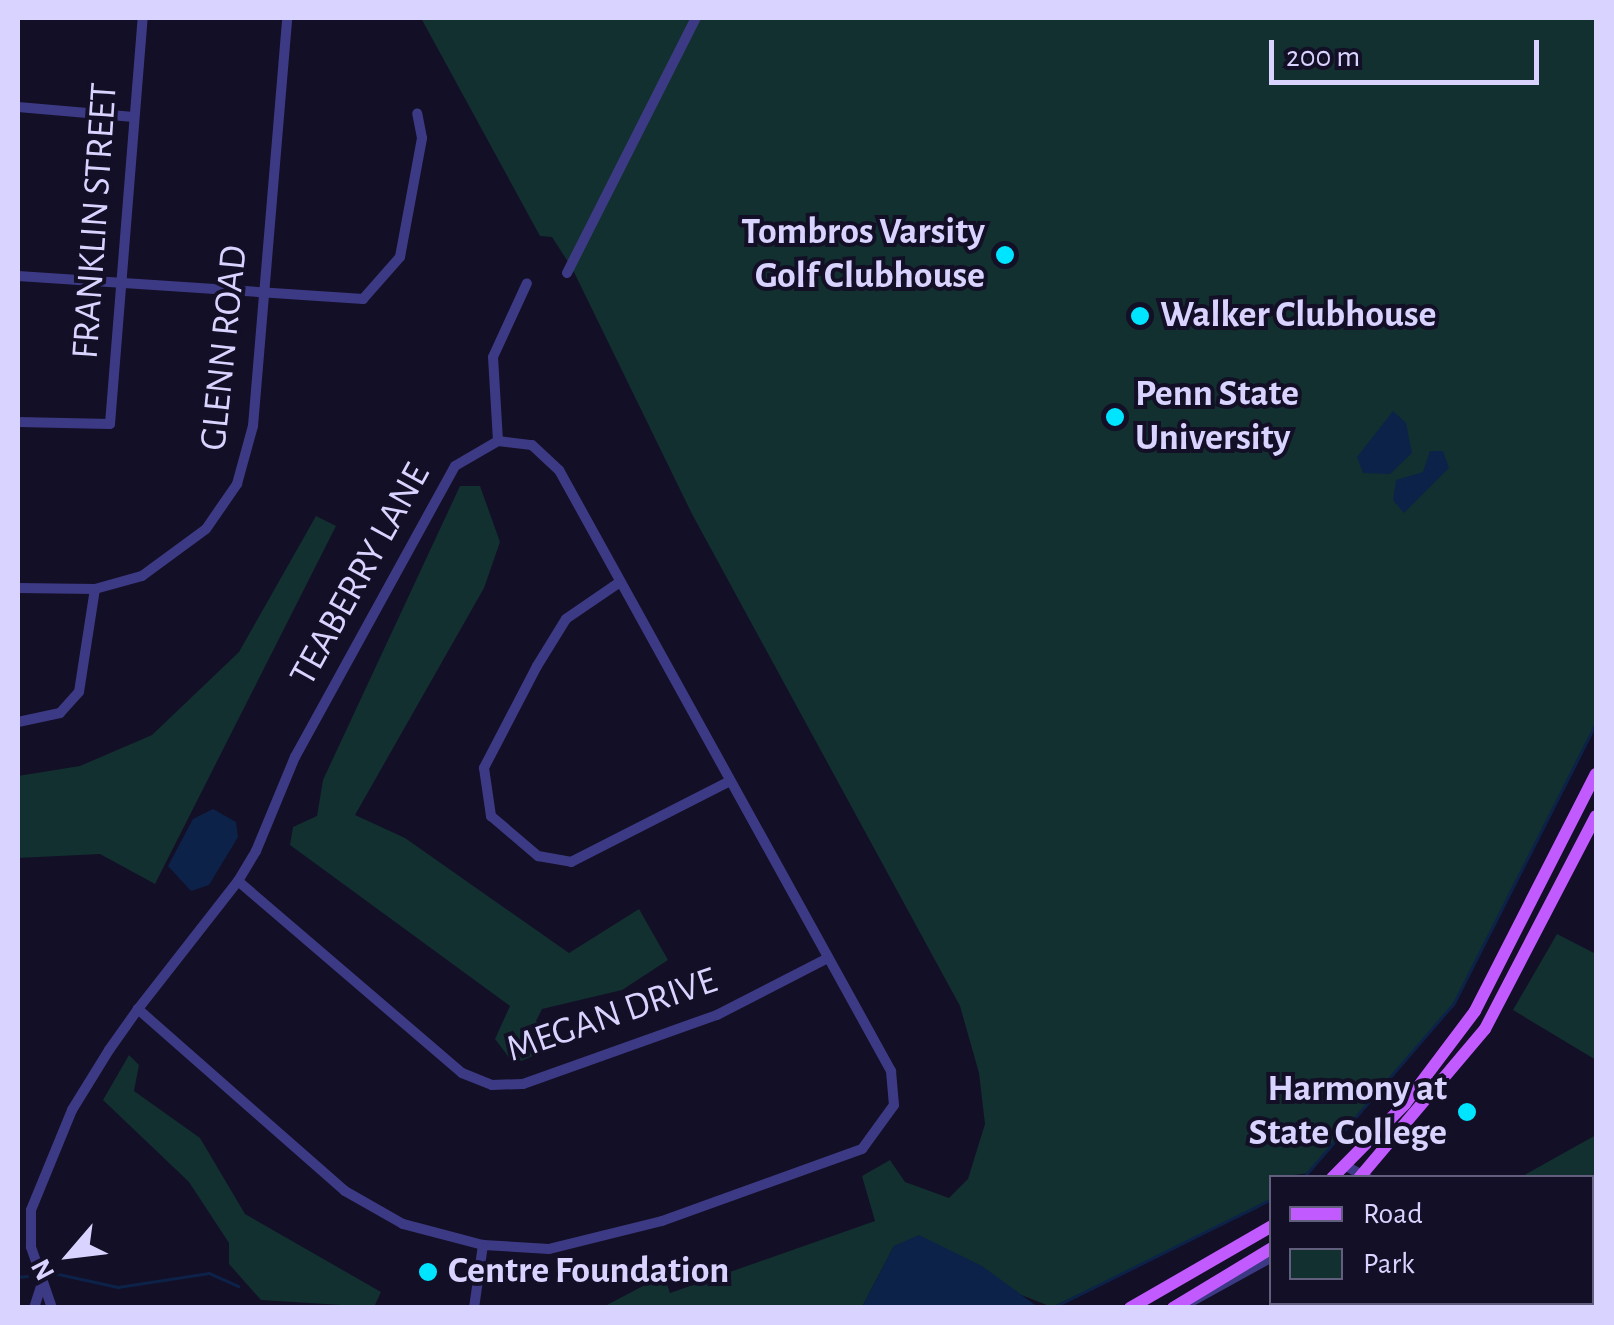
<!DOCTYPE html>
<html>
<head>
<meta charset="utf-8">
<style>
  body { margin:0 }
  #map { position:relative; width:1614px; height:1325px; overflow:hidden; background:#130f26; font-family:"Alegreya Sans",sans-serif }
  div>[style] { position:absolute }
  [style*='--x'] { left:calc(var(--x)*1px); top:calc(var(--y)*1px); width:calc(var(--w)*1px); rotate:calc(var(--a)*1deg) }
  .green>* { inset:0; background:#12302f }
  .water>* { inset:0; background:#0c2248 }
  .stream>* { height:2.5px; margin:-1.25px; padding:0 1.25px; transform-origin:1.25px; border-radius:1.25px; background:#0c2248 }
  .minor>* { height:10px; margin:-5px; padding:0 5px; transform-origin:5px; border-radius:5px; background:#3d3a85 }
  .major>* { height:12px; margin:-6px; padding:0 6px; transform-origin:6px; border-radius:6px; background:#c25bff }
  .dots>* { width:28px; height:28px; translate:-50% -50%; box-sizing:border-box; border:5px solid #130f26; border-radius:50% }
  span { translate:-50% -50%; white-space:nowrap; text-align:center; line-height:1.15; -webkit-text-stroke:8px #130f26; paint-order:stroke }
  .street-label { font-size:38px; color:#d9d4ff }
  .poi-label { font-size:38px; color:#d9d4ff; font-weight:700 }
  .right { translate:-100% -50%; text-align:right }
  .left { translate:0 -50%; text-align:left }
  .frame { position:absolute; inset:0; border:20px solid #d9d4ff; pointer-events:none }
  .legend { position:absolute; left:1269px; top:1175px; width:325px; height:130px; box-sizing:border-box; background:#130f26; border:2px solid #625e7d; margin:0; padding:12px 18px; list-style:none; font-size:30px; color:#d9d4ff }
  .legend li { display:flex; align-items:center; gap:20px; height:50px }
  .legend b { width:50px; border:2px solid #625e7d }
  .north { position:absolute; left:20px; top:1205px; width:100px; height:100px; -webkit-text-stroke:8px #130f26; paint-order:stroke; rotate:242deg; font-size:28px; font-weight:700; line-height:40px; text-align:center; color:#d9d4ff }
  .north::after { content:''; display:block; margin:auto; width:35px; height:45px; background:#d9d4ff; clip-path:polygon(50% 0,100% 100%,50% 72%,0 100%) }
  .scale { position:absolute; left:1269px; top:40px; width:270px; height:45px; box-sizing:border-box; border:5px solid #d9d4ff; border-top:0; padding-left:12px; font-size:30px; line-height:35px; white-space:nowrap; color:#d9d4ff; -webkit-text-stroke:8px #130f26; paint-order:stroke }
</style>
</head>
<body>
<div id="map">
  <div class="green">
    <i style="clip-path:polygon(421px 18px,1596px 18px,1596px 723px,1454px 1003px,1309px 1173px,1272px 1178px,1271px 1199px,1258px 1208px,1052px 1307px,894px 1246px,862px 1307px,603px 1307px,664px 1275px,670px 1293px,875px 1221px,862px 1176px,890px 1160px,905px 1182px,949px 1198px,968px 1179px,985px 1124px,979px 1073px,960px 1006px,692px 514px,572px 268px,552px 237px,540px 236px)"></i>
    <i style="clip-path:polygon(460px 486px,480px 486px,500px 542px,484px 588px,355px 815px,405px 838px,569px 953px,639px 909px,668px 960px,622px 990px,542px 1009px,536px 1021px,557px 1046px,514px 1064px,495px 1039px,510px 1006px,290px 845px,293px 827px,317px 816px,323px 780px)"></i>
    <i style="clip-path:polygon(316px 516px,336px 526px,155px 884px,100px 854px,18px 858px,18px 776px,80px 766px,152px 735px,239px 652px)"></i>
    <i style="clip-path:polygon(1557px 934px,1596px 954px,1596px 1060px,1513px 1010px)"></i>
    <i style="clip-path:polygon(129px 1055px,139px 1065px,134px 1091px,200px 1138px,245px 1214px,381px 1292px,374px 1307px,261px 1300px,229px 1264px,229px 1243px,189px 1182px,103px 1100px)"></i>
    <i style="clip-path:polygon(1596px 1135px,1596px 1247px,1592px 1248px,1592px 1178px,1521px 1177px)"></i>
  </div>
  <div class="water">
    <i style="clip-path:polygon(1393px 411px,1406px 423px,1412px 453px,1390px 474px,1363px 473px,1357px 457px)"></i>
    <i style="clip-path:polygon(1430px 451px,1443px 451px,1449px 468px,1404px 513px,1393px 500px,1396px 480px,1423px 472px)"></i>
    <i style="clip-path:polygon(213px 809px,236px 822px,238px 837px,209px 885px,191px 891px,168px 866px,193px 819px)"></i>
    <i style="clip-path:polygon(919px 1235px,982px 1266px,1038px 1307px,862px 1307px,894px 1246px)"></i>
  </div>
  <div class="stream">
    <i style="--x:1303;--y:1178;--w:231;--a:-49.2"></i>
    <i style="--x:1454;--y:1003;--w:314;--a:-63.1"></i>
    <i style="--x:54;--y:1273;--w:66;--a:12.3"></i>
    <i style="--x:118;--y:1287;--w:92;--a:-8.7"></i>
    <i style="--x:209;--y:1273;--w:32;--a:24"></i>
    <i style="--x:18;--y:1277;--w:9;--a:-6"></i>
    <i style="--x:1052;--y:1308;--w:246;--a:-26.4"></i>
  </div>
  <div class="minor">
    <i style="--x:18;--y:107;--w:116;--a:4.9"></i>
    <i style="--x:567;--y:273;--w:286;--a:-63.2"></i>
    <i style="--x:18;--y:276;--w:346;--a:3.8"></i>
    <i style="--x:363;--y:299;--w:56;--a:-48.6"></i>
    <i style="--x:400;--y:257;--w:121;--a:-79.5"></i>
    <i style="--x:422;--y:138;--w:25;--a:-101"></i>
    <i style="--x:18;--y:422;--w:92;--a:1.2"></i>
    <i style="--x:110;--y:424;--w:407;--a:-85.4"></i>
    <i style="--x:498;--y:441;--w:84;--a:-93.4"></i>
    <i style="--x:493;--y:357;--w:81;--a:-65.3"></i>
    <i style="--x:620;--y:582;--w:65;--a:145.6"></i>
    <i style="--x:566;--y:619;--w:55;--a:121.7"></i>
    <i style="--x:537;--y:666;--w:115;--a:117.5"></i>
    <i style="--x:484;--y:768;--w:49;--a:81.7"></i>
    <i style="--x:491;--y:816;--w:62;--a:40.4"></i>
    <i style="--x:538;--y:856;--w:34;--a:10"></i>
    <i style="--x:571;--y:862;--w:178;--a:-27"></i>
    <i style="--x:18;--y:588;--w:77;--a:0.7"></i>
    <i style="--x:95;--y:589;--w:49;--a:-15.5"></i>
    <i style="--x:142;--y:576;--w:79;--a:-36.3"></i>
    <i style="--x:206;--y:529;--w:55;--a:-55.4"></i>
    <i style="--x:237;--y:484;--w:60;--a:-74.6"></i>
    <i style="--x:253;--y:426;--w:409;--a:-85.2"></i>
    <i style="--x:18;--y:722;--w:43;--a:-12.1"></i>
    <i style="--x:60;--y:713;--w:28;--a:-48"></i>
    <i style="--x:79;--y:692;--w:104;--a:-81.2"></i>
    <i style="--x:238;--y:881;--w:295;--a:40.6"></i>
    <i style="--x:462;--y:1073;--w:32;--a:22"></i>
    <i style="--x:492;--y:1085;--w:31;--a:-2"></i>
    <i style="--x:523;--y:1084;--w:206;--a:-19.6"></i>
    <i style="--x:717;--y:1015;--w:125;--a:-27.2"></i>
    <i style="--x:1346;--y:1166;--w:25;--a:29"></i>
    <i style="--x:1592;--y:1269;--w:4;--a:-14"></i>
    <i style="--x:1192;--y:1301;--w:91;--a:-28.8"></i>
    <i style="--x:1399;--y:1302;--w:6;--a:72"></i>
    <i style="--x:1414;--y:1302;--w:6;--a:72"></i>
    <i style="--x:34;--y:1308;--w:23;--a:-72"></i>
    <i style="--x:52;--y:1308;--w:65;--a:-109"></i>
    <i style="--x:31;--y:1247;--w:37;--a:-90"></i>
    <i style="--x:31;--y:1210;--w:108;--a:-67.7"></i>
    <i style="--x:72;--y:1110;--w:70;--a:-58.3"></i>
    <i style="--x:109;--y:1050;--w:50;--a:-54.7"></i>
    <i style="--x:138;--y:1009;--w:162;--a:-52"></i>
    <i style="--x:238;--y:881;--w:35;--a:-59"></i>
    <i style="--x:256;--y:851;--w:102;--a:-67.5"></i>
    <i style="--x:295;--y:757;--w:332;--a:-61.2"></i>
    <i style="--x:455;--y:466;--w:50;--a:-30.2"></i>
    <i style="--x:498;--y:441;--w:34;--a:7"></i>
    <i style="--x:532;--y:445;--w:37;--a:43"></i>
    <i style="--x:559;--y:470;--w:687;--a:61.08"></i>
    <i style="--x:891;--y:1071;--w:34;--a:85"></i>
    <i style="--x:894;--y:1105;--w:54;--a:126"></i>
    <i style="--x:862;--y:1149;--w:213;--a:160.2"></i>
    <i style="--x:662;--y:1221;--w:116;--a:166.1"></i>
    <i style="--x:549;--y:1249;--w:66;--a:-176.5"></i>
    <i style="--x:483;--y:1245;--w:83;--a:-165.3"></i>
    <i style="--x:403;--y:1224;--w:67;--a:-150.4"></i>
    <i style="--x:345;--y:1191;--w:276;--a:-138.7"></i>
    <i style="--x:474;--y:1308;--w:64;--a:-81.9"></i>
    <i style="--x:1554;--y:1308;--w:7;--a:-63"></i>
  </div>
  <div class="major">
    <i style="--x:1332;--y:1178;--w:104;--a:-45.4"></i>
    <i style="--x:1405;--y:1104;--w:116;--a:-53"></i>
    <i style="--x:1475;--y:1011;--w:266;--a:-63"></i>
    <i style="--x:1359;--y:1178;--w:195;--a:-49.8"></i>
    <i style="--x:1485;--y:1029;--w:240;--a:-62.5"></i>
    <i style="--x:1130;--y:1308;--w:164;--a:-30"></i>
    <i style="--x:1173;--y:1308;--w:116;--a:-31.2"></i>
  </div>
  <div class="dots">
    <i style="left:1005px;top:255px;background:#00e5ff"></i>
    <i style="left:1140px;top:316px;background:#00e5ff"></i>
    <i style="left:1115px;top:417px;background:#00e5ff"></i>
    <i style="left:1467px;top:1112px;background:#00e5ff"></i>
    <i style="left:428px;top:1272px;background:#00e5ff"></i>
  </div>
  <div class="street-label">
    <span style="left:96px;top:221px;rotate:-86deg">FRANKLIN STREET</span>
    <span style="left:225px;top:348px;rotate:-84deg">GLENN ROAD</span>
    <span style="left:361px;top:575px;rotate:-61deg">TEABERRY LANE</span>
    <span style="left:612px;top:1016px;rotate:-19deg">MEGAN DRIVE</span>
  </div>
  <div class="poi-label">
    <span class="right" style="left:985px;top:255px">Tombros Varsity<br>Golf Clubhouse</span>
    <span class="left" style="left:1160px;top:316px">Walker Clubhouse</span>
    <span class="left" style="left:1135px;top:417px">Penn State<br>University</span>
    <span class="right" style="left:1447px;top:1112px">Harmony at<br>State College</span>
    <span class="left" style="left:448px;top:1272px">Centre Foundation</span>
  </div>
  <div class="frame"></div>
  <ul class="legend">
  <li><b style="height:12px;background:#c25bff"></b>Road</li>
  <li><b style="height:28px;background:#12302f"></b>Park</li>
  </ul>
  <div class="north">N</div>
  <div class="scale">200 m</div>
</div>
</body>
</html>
